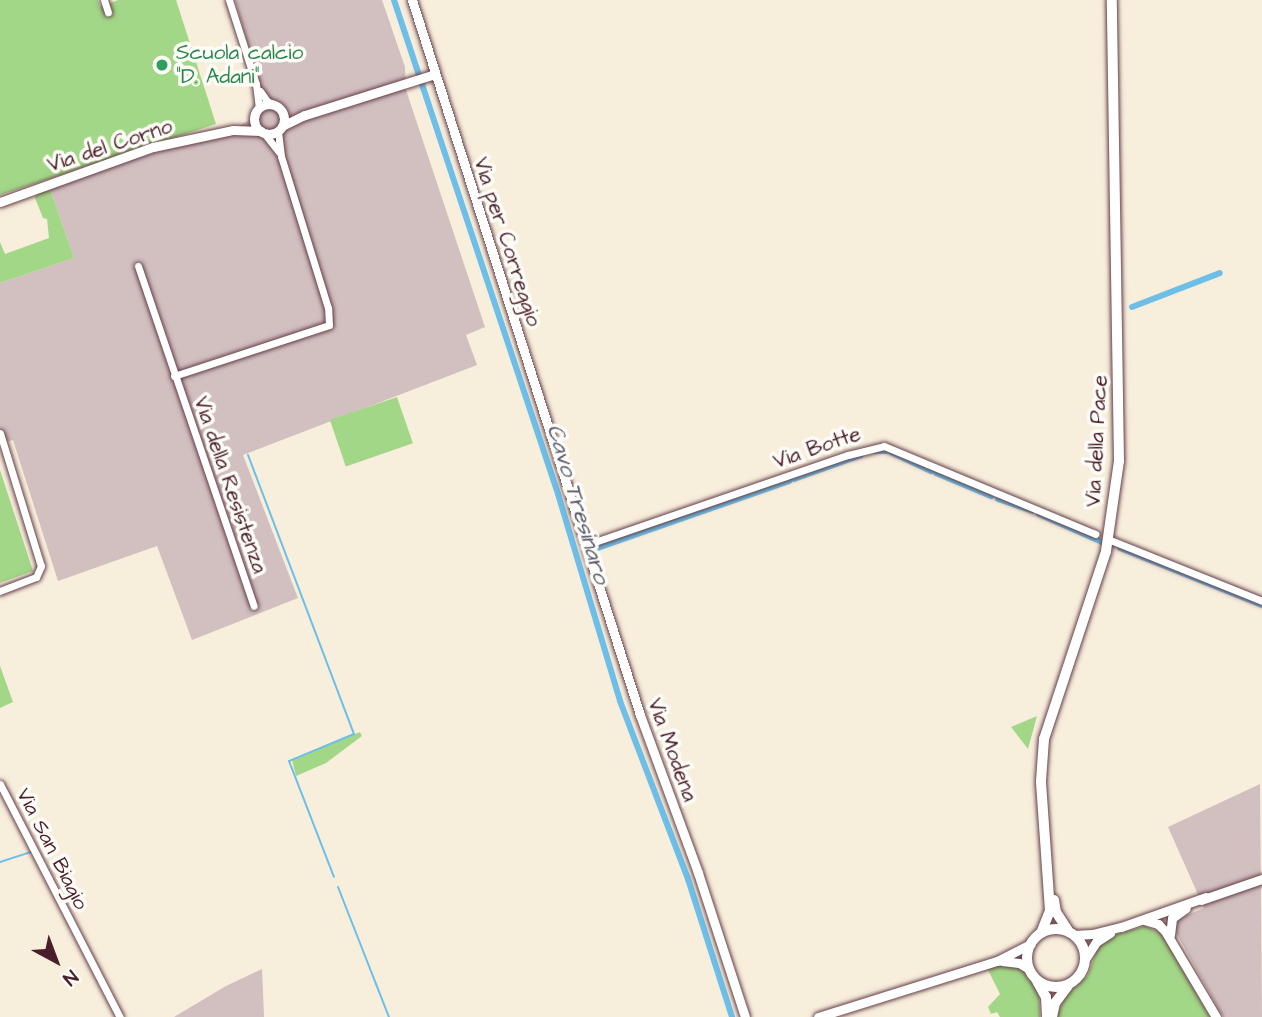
<!DOCTYPE html>
<html>
<head>
<meta charset="utf-8">
<style>
  body { margin:0 }
  #map { position:relative; width:1262px; height:1017px; overflow:hidden; background:#f8eedc; font-family:"Architects Daughter",sans-serif }
  div>[style] { position:absolute }
  [style*='--x'] { left:calc(var(--x)*1px); top:calc(var(--y)*1px); width:calc(var(--w)*1px); rotate:calc(var(--a)*1deg) }
  .industrial>* { inset:0; background:#d2bfc0 }
  .green>* { inset:0; background:#a2d787; transform-origin:0 0 }
  .stream>* { height:2px; margin:-1px; padding:0 1px; transform-origin:1px; border-radius:1px; background:#6dbfe8 }
  .canal>* { height:6px; margin:-3px; padding:0 3px; transform-origin:3px; border-radius:3px; background:#6dbfe8 }
  .roads { filter:drop-shadow(0 0 2px #643e46) drop-shadow(0 0 2px #643e46) }
  .minor>* { height:7px; margin:-3.5px; padding:0 3.5px; transform-origin:3.5px; border-radius:3.5px; background:#fff }
  .tertiary>* { height:9px; margin:-4.5px; padding:0 4.5px; transform-origin:4.5px; border-radius:4.5px; background:#fff }
  .tertiary>.ring { margin:-4.5px; padding:0; box-sizing:content-box; background:none; border:9px solid #fff; border-radius:50% }
  .primary>* { height:10px; margin:-5px; padding:0 5px; transform-origin:5px; border-radius:5px; background:#fff }
  .primary>.ring { margin:-5px; padding:0; box-sizing:content-box; background:none; border:10px solid #fff; border-radius:50% }
  .dots>* { width:19px; height:19px; translate:-50% -50%; box-sizing:border-box; border:4px solid #fdfcf7; border-radius:50% }
  span { translate:-50% -50%; white-space:nowrap; text-align:center; line-height:1.15; -webkit-text-stroke:7px #fdfcf7; paint-order:stroke }
  .leisure-label { font-size:21px; color:#27864d }
  .left { translate:0 -50%; text-align:left }
  .street-label { font-size:21px; color:#4a1f2b }
  .water-label { font-size:23px; color:#56576d; font-style:italic }
  .north { position:absolute; left:21px; top:926px; width:70px; height:70px; -webkit-text-stroke:5px #fdfcf7; paint-order:stroke; rotate:139deg; font-size:19px; font-weight:700; line-height:28px; text-align:center; color:#4a1f2b }
  .north::after { content:''; display:block; margin:auto; width:24px; height:32px; background:#4a1f2b; clip-path:polygon(50% 0,100% 100%,50% 72%,0 100%) }
</style>
</head>
<body>
<div id="map">
  <div class="industrial">
    <i style="clip-path:polygon(235px 0,382px 0,405px 67px,406px 90px,485px 327px,466px 335px,477px 365px,243px 455px,298px 598px,192px 640px,157px 546px,58px 581px,13px 440px,0 444px,0 283px,74px 258px,50px 189px,129px 158px,220px 138px,267px 109px)"></i>
    <i style="clip-path:polygon(1260px 784px,1262px 1017px,1223px 1017px,1174px 929px,1180px 918px,1204px 908px,1168px 827px)"></i>
    <i style="clip-path:polygon(262px 969px,264px 1017px,174px 1017px,226px 986px)"></i>
  </div>
  <div class="green">
    <i style="clip-path:polygon(0 0,98px 0,100px 7px,118px 0,176px 0,216px 124px,0 195px)"></i>
    <i style="clip-path:polygon(50px 189px,74px 258px,0 283px,0 242px,5px 254px,49px 238px,47px 219px,43px 218px,35px 198px,36px 194px)"></i>
    <i style="left:397px;top:397px;width:49px;height:71px;rotate:71deg"></i>
    <i style="clip-path:polygon(0 470px,33px 571px,0 583px)"></i>
    <i style="clip-path:polygon(0 666px,13px 702px,0 708px)"></i>
    <i style="clip-path:polygon(1037px 716px,1028px 749px,1011px 727px)"></i>
    <i style="clip-path:polygon(360px 732px,362px 736px,326px 763px,296px 776px,292px 760px)"></i>
    <i style="clip-path:polygon(1145px 926px,1161px 933px,1210px 1017px,1056px 1017px,1065px 996px,1088px 975px,1098px 946px,1111px 936px)"></i>
    <i style="clip-path:polygon(995px 965px,1017px 967px,1024px 972px,1039px 993px,1040px 1017px,1000px 1017px,997px 1012px,991px 1014px,988px 1007px,1000px 994px,987px 968px)"></i>
  </div>
  <div class="stream">
    <i style="--x:248;--y:455;--w:298;--a:69.2"></i>
    <i style="--x:354;--y:734;--w:70;--a:157.4"></i>
    <i style="--x:289;--y:761;--w:124;--a:68.8"></i>
    <i style="--x:0;--y:862;--w:32;--a:-18"></i>
    <i style="--x:338;--y:887;--w:140;--a:68.6"></i>
  </div>
  <div class="canal">
    <i style="--x:394;--y:0;--w:521;--a:71.63"></i>
    <i style="--x:558;--y:494;--w:216;--a:73.3"></i>
    <i style="--x:620;--y:701;--w:191;--a:69.1"></i>
    <i style="--x:688;--y:879;--w:145;--a:72.3"></i>
    <i style="--x:1132;--y:307;--w:94;--a:-21.1"></i>
    <i style="--x:875;--y:451;--w:14;--a:0"></i>
    <i style="--x:889;--y:451;--w:47;--a:25.5"></i>
    <i style="--x:936;--y:473;--w:60;--a:22.7"></i>
    <i style="--x:794;--y:479;--w:71;--a:-19.7"></i>
    <i style="--x:998;--y:499;--w:36;--a:19"></i>
    <i style="--x:1039;--y:514;--w:69;--a:24"></i>
    <i style="--x:1120;--y:548;--w:153;--a:21.9"></i>
    <i style="--x:592;--y:550;--w:209;--a:-19.3"></i>
  </div>
  <div class="roads">
    <div class="minor">
      <i style="--x:104;--y:0;--w:13;--a:72"></i>
      <i style="--x:229;--y:0;--w:88;--a:72.2"></i>
      <i style="--x:256;--y:84;--w:24;--a:83"></i>
      <i style="--x:260;--y:91;--w:12;--a:55"></i>
      <i style="--x:267;--y:101;--w:9;--a:27"></i>
      <i style="--x:264;--y:133;--w:24;--a:52"></i>
      <i style="--x:138;--y:266;--w:359;--a:71.2"></i>
      <i style="--x:174;--y:376;--w:163;--a:-18.2"></i>
      <i style="--x:329;--y:325;--w:17;--a:-93"></i>
      <i style="--x:328;--y:308;--w:159;--a:-107.2"></i>
      <i style="--x:281;--y:156;--w:26;--a:-97"></i>
      <i style="--x:0;--y:433;--w:139;--a:72.9"></i>
      <i style="--x:41;--y:566;--w:12;--a:114"></i>
      <i style="--x:36;--y:577;--w:39;--a:159"></i>
      <i style="--x:1108;--y:539;--w:166;--a:21.9"></i>
      <i style="--x:586;--y:545;--w:277;--a:-19"></i>
      <i style="--x:848;--y:455;--w:37;--a:-14"></i>
      <i style="--x:884;--y:446;--w:229;--a:22.6"></i>
      <i style="--x:0;--y:784;--w:262;--a:62.8"></i>
    </div>
    <div class="tertiary">
      <i style="--x:412;--y:0;--w:750;--a:72.31"></i>
      <i style="--x:640;--y:715;--w:168;--a:69.8"></i>
      <i style="--x:698;--y:873;--w:151;--a:71.9"></i>
      <i class="ring" style="left:254px;top:104px;width:21px;height:21px"></i>
      <i style="--x:282;--y:126;--w:25;--a:-26"></i>
      <i style="--x:305;--y:115;--w:136;--a:-17.5"></i>
      <i style="--x:0;--y:202;--w:163;--a:-19.8"></i>
      <i style="--x:153;--y:147;--w:82;--a:-12"></i>
      <i style="--x:233;--y:130;--w:28;--a:2"></i>
      <i style="--x:1201;--y:900;--w:65;--a:-19"></i>
      <i style="--x:1144;--y:920;--w:15;--a:16"></i>
      <i style="--x:1158;--y:924;--w:10;--a:45"></i>
      <i style="--x:1165;--y:931;--w:100;--a:59.3"></i>
      <i style="--x:1074;--y:935;--w:18;--a:-3"></i>
      <i style="--x:1092;--y:934;--w:30;--a:-14"></i>
      <i style="--x:1121;--y:927;--w:90;--a:-19.4"></i>
      <i style="--x:1170;--y:935;--w:17;--a:-83"></i>
      <i style="--x:1172;--y:918;--w:17;--a:-36"></i>
      <i style="--x:1085;--y:959;--w:20;--a:-57"></i>
      <i style="--x:1096;--y:942;--w:17;--a:-33"></i>
      <i style="--x:1002;--y:961;--w:17;--a:7"></i>
      <i style="--x:1019;--y:963;--w:12;--a:31"></i>
      <i style="--x:818;--y:1017;--w:188;--a:-17.4"></i>
      <i style="--x:997;--y:961;--w:38;--a:-27"></i>
    </div>
    <div class="primary">
      <i style="--x:1054;--y:900;--w:12;--a:81"></i>
      <i style="--x:1056;--y:912;--w:24;--a:57"></i>
      <i class="ring" style="left:1027px;top:929px;width:48px;height:48px"></i>
      <i style="--x:1041;--y:933;--w:24;--a:-68"></i>
      <i style="--x:1050;--y:911;--w:130;--a:-94"></i>
      <i style="--x:1041;--y:781;--w:42;--a:-85.9"></i>
      <i style="--x:1044;--y:739;--w:198;--a:-71.7"></i>
      <i style="--x:1106;--y:551;--w:91;--a:-81.8"></i>
      <i style="--x:1119;--y:461;--w:461;--a:-90.9"></i>
      <i style="--x:1037;--y:981;--w:18;--a:61"></i>
      <i style="--x:1046;--y:997;--w:20;--a:87"></i>
      <i style="--x:1052;--y:1017;--w:14;--a:-78"></i>
      <i style="--x:1055;--y:1003;--w:21;--a:-53"></i>
    </div>
  </div>
  <div class="dots">
    <i style="left:162px;top:65px;background:#2e9e5b"></i>
  </div>
  <div class="leisure-label">
    <span class="left" style="left:176px;top:65px">Scuola calcio<br>"D. Adani"</span>
  </div>
  <div class="street-label">
    <span style="left:110px;top:146px;rotate:-18deg">Via del Corno</span>
    <span style="left:507px;top:242px;rotate:72deg">Via per Correggio</span>
    <span style="left:1097px;top:441px;rotate:-87deg">Via della Pace</span>
    <span style="left:817px;top:448px;rotate:-19deg">Via Botte</span>
    <span style="left:230px;top:485px;rotate:71deg">Via della Resistenza</span>
    <span style="left:672px;top:750px;rotate:70deg">Via Modena</span>
    <span style="left:52px;top:849px;rotate:63deg">Via San Biagio</span>
  </div>
  <div class="water-label">
    <span style="left:578px;top:504px;rotate:73deg">Cavo Tresinaro</span>
  </div>
  <div class="north">N</div>
</div>
</body>
</html>
